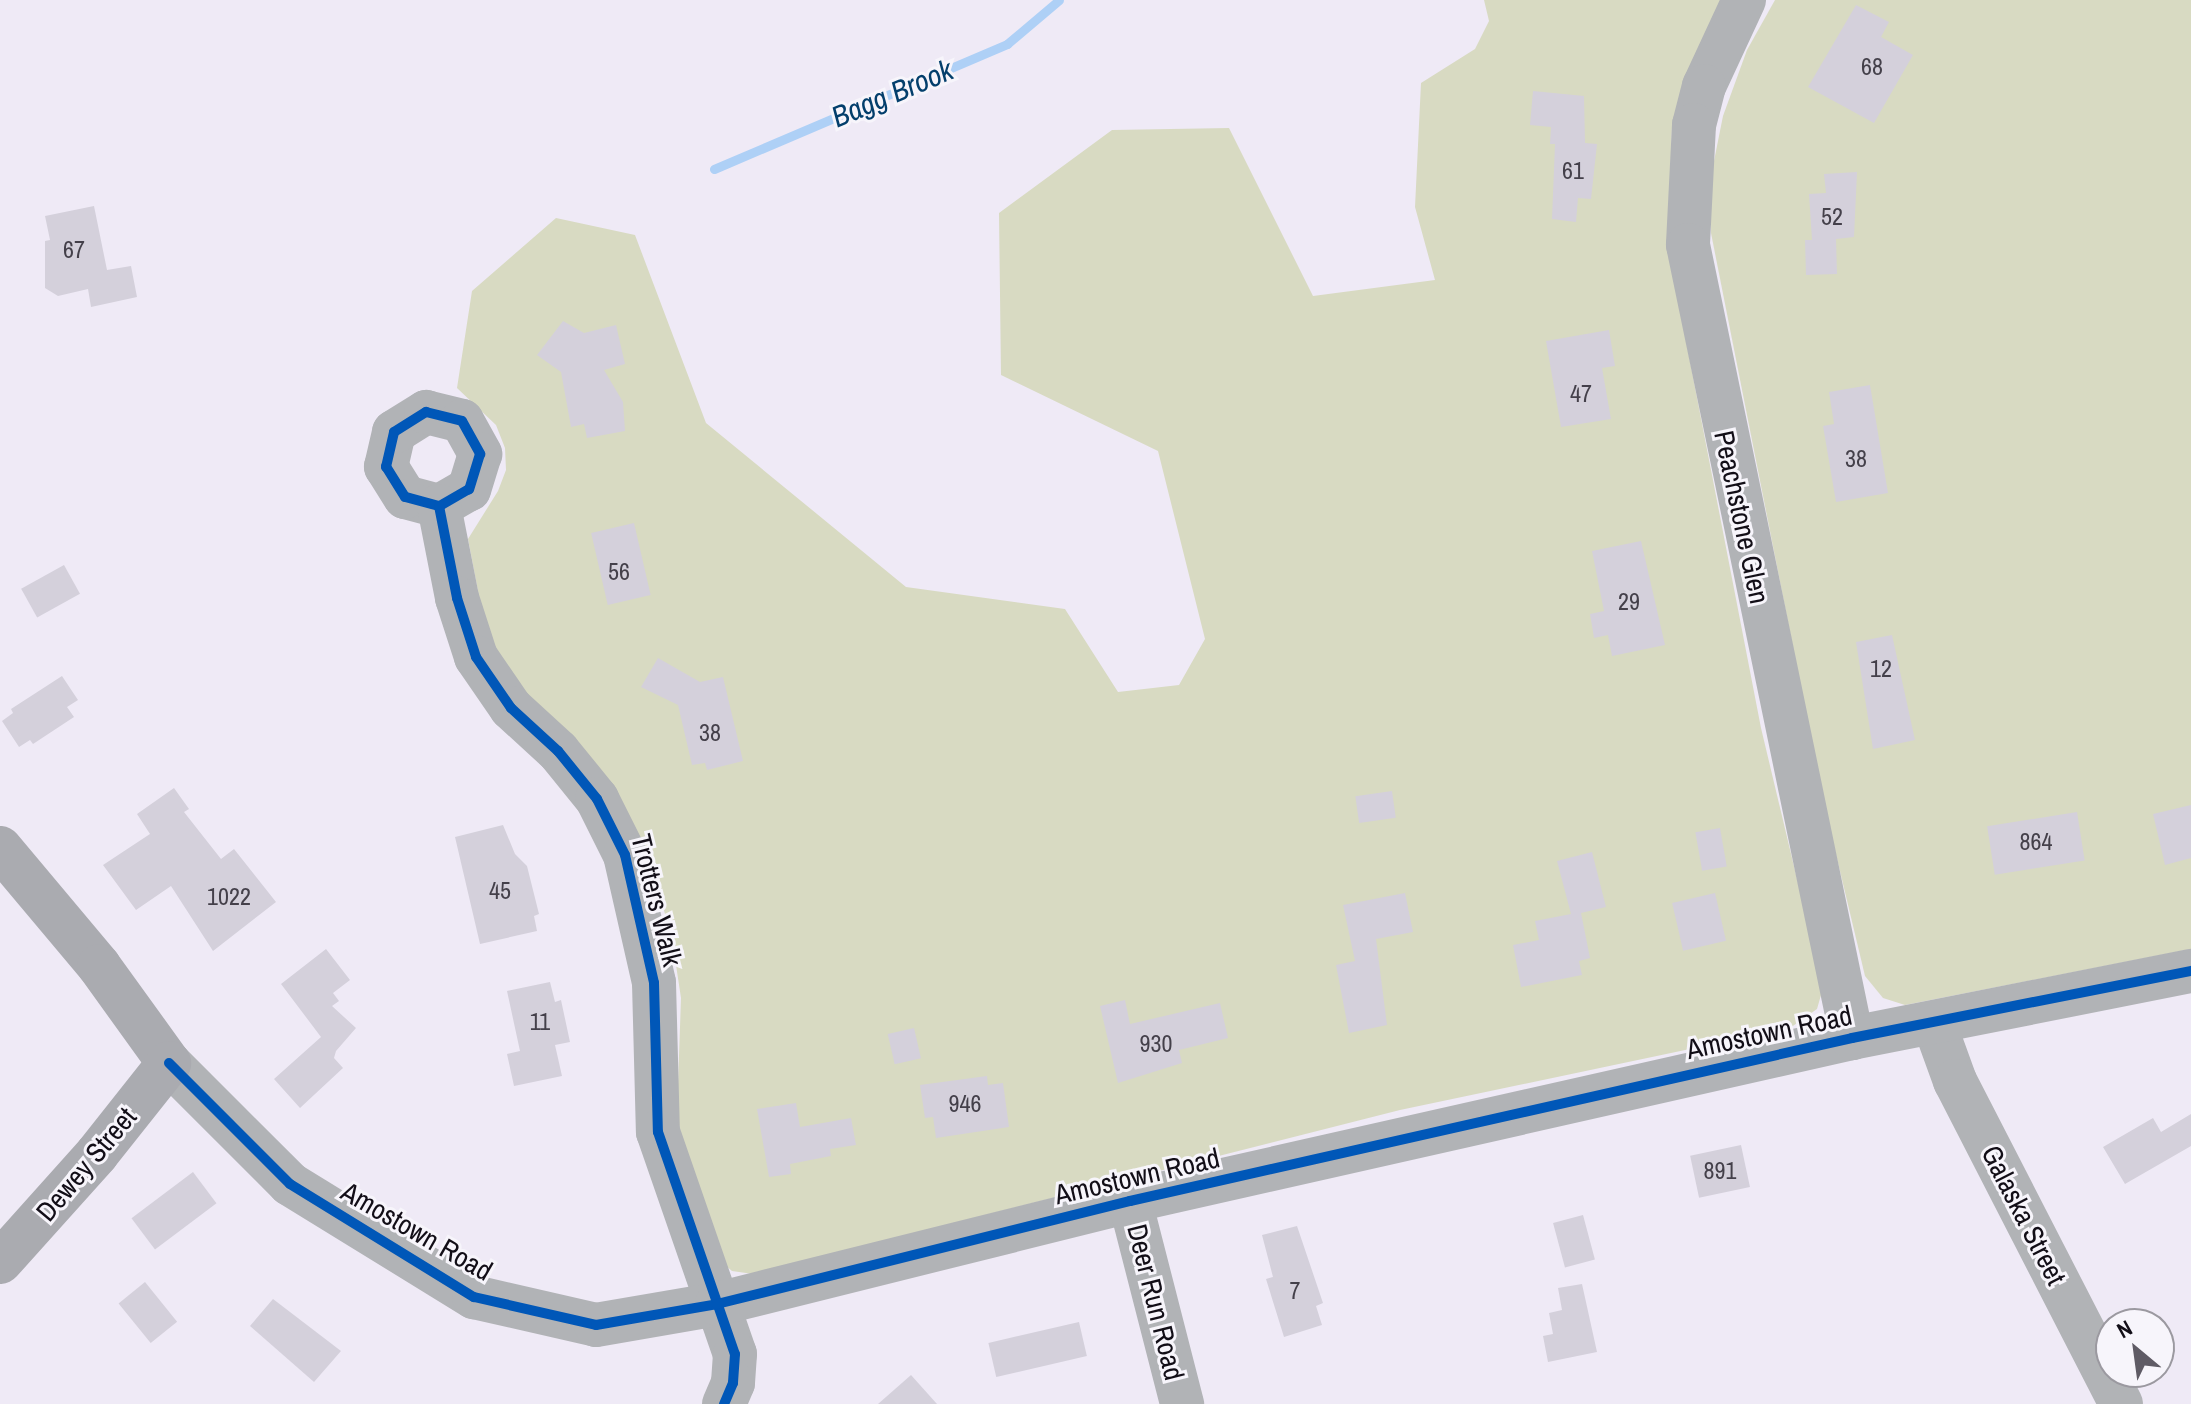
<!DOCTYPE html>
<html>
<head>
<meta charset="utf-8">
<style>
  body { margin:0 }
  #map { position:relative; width:2191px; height:1404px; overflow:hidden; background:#efeaf6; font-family:"Archivo Narrow",sans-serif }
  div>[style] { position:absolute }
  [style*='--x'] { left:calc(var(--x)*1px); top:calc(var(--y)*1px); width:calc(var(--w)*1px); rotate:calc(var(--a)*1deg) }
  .green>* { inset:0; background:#d8dac2 }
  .stream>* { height:9px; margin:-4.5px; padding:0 4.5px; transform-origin:4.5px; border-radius:4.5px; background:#aed0f6 }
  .building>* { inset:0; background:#d4d0db; transform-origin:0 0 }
  .minor>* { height:44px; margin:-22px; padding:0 22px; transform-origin:22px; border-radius:22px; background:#b1b3b6 }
  .major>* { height:44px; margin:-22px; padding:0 22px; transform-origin:22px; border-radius:22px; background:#aaabb0 }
  .cycleway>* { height:10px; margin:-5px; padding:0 5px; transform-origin:5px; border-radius:5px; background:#0057b8 }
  span { translate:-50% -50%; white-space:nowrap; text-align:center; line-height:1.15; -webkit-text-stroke:6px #f7f5fb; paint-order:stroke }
  .number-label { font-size:24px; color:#44404a }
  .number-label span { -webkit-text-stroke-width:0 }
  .street-label { font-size:28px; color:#120e17 }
  .water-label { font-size:30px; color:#033f6c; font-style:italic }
  .north { position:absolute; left:2095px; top:1308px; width:80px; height:80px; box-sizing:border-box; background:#f7f5fb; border:2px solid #9b99a0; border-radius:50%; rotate:331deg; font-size:22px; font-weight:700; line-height:32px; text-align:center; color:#120e17 }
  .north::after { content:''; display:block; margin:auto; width:28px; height:36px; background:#5f5b65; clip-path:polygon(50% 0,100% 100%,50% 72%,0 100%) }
</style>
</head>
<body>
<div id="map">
  <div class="green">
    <i style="clip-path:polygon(1484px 0,1722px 0,1672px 127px,1668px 248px,1761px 728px,1823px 988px,1817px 1009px,1790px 1028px,1400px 1110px,753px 1274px,732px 1271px,725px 1265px,687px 1167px,677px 1114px,681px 998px,671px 932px,642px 844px,507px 675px,487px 638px,468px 539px,498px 491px,506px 470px,505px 448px,496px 425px,457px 388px,472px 291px,556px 218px,635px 235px,706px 423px,906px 587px,1065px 609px,1118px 692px,1179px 685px,1205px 639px,1158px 451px,1001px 375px,999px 213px,1112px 130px,1229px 128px,1313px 296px,1435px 280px,1415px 207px,1421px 83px,1475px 49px,1489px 21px)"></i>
    <i style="clip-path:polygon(1775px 0,2191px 0,2191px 949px,1905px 1005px,1883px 998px,1865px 976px,1824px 804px,1711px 233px,1711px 176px,1723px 116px,1747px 50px)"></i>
  </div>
  <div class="stream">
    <i style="--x:714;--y:169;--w:319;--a:-23.1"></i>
    <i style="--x:1007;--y:44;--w:68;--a:-40.2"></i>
  </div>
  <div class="building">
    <i style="clip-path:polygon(1856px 5px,1889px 22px,1881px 37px,1913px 55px,1874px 123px,1808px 87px)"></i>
    <i style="clip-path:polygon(1533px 91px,1584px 96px,1585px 143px,1597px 144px,1591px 199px,1578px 198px,1576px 222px,1552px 219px,1555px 144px,1550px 144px,1551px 127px,1530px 125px)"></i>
    <i style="clip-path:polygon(1857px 172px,1854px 237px,1836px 239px,1837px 274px,1806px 275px,1805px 240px,1812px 240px,1809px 194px,1826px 193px,1824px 174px)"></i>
    <i style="clip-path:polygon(94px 206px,107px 270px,131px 266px,137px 297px,91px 307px,88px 289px,58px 296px,45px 288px,45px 241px,50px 240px,45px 216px)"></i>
    <i style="clip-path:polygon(563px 321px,584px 333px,616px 325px,625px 364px,604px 370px,623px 402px,625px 431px,587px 438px,584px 424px,571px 427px,561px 372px,537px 355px)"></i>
    <i style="clip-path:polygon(1609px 330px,1615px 366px,1602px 368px,1611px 419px,1561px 427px,1546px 341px)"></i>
    <i style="clip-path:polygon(1870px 385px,1888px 493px,1836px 502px,1823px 426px,1834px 424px,1829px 392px)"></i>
    <i style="left:634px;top:523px;width:74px;height:44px;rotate:77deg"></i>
    <i style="clip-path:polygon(1641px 541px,1665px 645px,1612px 656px,1608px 635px,1594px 638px,1590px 614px,1604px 611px,1592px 551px)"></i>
    <i style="left:64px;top:565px;width:33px;height:49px;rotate:61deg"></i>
    <i style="clip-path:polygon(1892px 635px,1915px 740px,1873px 749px,1856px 642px)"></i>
    <i style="clip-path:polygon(658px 658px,700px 682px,723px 677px,743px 761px,707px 770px,705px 763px,692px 765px,678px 705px,641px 687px)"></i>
    <i style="clip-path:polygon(62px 676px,78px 700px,67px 707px,74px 717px,33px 744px,30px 740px,19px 747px,2px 721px,13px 713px,11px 709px)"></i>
    <i style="clip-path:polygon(174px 788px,189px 809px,184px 812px,221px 859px,234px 849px,276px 902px,213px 951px,171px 886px,136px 910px,103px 865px,150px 834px,137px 814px)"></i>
    <i style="left:1392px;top:791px;width:27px;height:37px;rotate:82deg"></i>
    <i style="clip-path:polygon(2191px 805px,2191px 858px,2165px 865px,2153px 814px)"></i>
    <i style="left:2077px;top:812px;width:49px;height:91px;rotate:81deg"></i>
    <i style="clip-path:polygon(503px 825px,515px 854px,527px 866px,539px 914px,534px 916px,537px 931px,480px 944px,455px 837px)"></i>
    <i style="left:1720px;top:828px;width:39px;height:25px;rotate:80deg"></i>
    <i style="clip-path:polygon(1592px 852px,1606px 907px,1581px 913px,1590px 958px,1579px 961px,1582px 975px,1521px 987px,1513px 945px,1539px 940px,1535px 921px,1571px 914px,1557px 861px)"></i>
    <i style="clip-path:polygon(1405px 893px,1413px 932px,1376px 939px,1387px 1025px,1349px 1033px,1336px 965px,1355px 961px,1343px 905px)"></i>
    <i style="left:1715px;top:893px;width:49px;height:44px;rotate:77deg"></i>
    <i style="clip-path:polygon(326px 949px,350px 980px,333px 993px,339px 1001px,332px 1006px,356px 1028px,336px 1051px,334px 1058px,343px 1068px,300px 1108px,274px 1079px,321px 1037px,281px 984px)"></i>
    <i style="clip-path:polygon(550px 982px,555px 1002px,561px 1000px,570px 1042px,555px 1045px,562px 1076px,514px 1086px,507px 1054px,520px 1051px,507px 991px)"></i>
    <i style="clip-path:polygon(1125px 1000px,1130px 1024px,1220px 1003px,1228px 1038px,1179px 1050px,1182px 1063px,1118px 1083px,1100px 1006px)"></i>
    <i style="left:914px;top:1028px;width:31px;height:27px;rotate:77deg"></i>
    <i style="clip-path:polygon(987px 1076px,988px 1085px,1003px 1083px,1009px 1127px,936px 1138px,933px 1117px,925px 1118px,920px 1085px)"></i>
    <i style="clip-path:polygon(796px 1103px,800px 1127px,851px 1118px,856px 1145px,830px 1149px,831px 1156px,790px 1164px,791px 1174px,769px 1177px,757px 1109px)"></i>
    <i style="clip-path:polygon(2191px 1114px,2191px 1146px,2125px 1184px,2103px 1147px,2153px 1118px,2161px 1132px)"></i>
    <i style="left:1741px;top:1145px;width:43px;height:52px;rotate:78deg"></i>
    <i style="left:193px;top:1172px;width:39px;height:77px;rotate:53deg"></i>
    <i style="left:1583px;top:1215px;width:46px;height:31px;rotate:75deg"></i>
    <i style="clip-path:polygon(1297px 1226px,1323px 1303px,1316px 1306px,1322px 1325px,1284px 1337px,1266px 1279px,1273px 1277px,1262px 1235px)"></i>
    <i style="left:145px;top:1282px;width:51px;height:34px;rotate:51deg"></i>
    <i style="clip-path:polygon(1582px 1284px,1597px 1352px,1548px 1362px,1543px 1336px,1553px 1334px,1549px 1313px,1562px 1310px,1558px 1288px)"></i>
    <i style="clip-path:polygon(273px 1299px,341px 1351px,314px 1382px,250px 1326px)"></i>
    <i style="left:1079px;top:1322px;width:35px;height:93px;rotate:77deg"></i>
    <i style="clip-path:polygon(911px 1375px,937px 1404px,878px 1404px)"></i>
  </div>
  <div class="minor">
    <i style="--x:1744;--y:0;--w:95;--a:114.9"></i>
    <i style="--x:1704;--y:86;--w:40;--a:104.4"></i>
    <i style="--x:1694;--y:125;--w:120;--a:92.9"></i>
    <i style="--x:1688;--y:245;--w:810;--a:78.32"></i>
    <i style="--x:439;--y:506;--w:35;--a:-165"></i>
    <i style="--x:405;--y:497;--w:36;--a:-122"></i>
    <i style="--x:386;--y:467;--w:36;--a:-77"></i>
    <i style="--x:394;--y:432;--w:38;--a:-32"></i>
    <i style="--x:426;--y:412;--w:37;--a:14"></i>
    <i style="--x:462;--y:421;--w:38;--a:61"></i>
    <i style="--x:480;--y:454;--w:37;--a:107"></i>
    <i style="--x:469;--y:489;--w:34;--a:150"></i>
    <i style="--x:439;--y:506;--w:94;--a:78.9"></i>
    <i style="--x:457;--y:598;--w:62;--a:72.1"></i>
    <i style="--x:476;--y:657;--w:62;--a:55.5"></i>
    <i style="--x:511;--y:708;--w:64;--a:42.5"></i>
    <i style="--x:558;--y:751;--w:62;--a:50.9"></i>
    <i style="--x:597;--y:799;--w:63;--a:63.4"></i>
    <i style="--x:625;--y:855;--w:131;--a:77.2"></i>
    <i style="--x:654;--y:983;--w:149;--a:88.5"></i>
    <i style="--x:658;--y:1132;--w:235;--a:70.9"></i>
    <i style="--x:735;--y:1354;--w:29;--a:94"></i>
    <i style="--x:733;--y:1383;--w:23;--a:113"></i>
    <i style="--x:1934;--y:1023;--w:62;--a:70.1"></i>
    <i style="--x:1955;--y:1081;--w:363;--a:62.8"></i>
    <i style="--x:169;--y:1063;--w:171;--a:45"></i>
    <i style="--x:290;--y:1184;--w:216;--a:31.6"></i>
    <i style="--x:474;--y:1297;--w:125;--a:12.9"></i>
    <i style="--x:596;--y:1325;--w:123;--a:-9.8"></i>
    <i style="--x:717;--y:1304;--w:426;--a:-14"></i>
    <i style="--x:1130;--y:1201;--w:740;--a:-12.72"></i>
    <i style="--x:1852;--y:1038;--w:346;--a:-11.2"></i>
    <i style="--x:1130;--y:1201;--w:210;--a:75.6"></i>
  </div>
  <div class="major">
    <i style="--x:0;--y:848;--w:154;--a:50"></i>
    <i style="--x:99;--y:966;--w:120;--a:54.2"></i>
    <i style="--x:169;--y:1063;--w:116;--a:128.4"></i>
    <i style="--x:97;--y:1154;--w:145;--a:131.9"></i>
  </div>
  <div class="cycleway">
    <i style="--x:439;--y:506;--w:35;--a:-165"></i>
    <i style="--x:405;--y:497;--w:36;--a:-122"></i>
    <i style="--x:386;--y:467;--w:36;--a:-77"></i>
    <i style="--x:394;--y:432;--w:38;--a:-32"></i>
    <i style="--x:426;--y:412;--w:37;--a:14"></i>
    <i style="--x:462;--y:421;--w:38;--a:61"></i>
    <i style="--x:480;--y:454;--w:37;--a:107"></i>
    <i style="--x:469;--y:489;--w:34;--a:150"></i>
    <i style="--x:439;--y:506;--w:94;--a:78.9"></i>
    <i style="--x:457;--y:598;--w:62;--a:72.1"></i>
    <i style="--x:476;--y:657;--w:62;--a:55.5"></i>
    <i style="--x:511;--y:708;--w:64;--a:42.5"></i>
    <i style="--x:558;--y:751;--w:62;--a:50.9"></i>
    <i style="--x:597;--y:799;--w:63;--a:63.4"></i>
    <i style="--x:625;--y:855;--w:131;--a:77.2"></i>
    <i style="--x:654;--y:983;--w:149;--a:88.5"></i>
    <i style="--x:658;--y:1132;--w:235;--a:70.9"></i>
    <i style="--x:735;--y:1354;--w:29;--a:94"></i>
    <i style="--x:733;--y:1383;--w:23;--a:113"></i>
    <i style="--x:169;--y:1063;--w:171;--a:45"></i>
    <i style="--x:290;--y:1184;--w:216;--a:31.6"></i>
    <i style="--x:474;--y:1297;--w:125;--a:12.9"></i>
    <i style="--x:596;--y:1325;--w:123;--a:-9.8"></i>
    <i style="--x:717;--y:1304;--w:426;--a:-14"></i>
    <i style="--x:1130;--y:1201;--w:740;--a:-12.72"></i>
    <i style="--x:1852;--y:1038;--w:346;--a:-11.2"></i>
  </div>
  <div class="number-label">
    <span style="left:1872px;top:67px">68</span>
    <span style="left:1573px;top:171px">61</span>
    <span style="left:1832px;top:217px">52</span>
    <span style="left:74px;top:250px">67</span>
    <span style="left:1581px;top:394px">47</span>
    <span style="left:1856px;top:459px">38</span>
    <span style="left:619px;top:572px">56</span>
    <span style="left:1629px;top:602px">29</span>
    <span style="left:1881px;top:669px">12</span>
    <span style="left:710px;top:733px">38</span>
    <span style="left:2036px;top:842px">864</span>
    <span style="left:500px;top:891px">45</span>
    <span style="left:229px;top:897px">1022</span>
    <span style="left:540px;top:1022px">11</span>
    <span style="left:1156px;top:1044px">930</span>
    <span style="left:965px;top:1104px">946</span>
    <span style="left:1720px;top:1171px">891</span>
    <span style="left:1295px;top:1291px">7</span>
  </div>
  <div class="street-label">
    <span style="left:1742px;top:517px;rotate:78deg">Peachstone Glen</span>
    <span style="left:657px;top:900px;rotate:76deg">Trotters Walk</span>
    <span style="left:1769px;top:1032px;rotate:-12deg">Amostown Road</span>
    <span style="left:86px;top:1164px;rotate:-50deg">Dewey Street</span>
    <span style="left:1137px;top:1176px;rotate:-13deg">Amostown Road</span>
    <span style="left:2024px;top:1215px;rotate:63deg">Galaska Street</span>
    <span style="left:417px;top:1231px;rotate:30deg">Amostown Road</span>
    <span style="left:1156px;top:1302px;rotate:76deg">Deer Run Road</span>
  </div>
  <div class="water-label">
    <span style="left:892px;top:93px;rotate:-23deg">Bagg Brook</span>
  </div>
  <div class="north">N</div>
</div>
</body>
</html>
